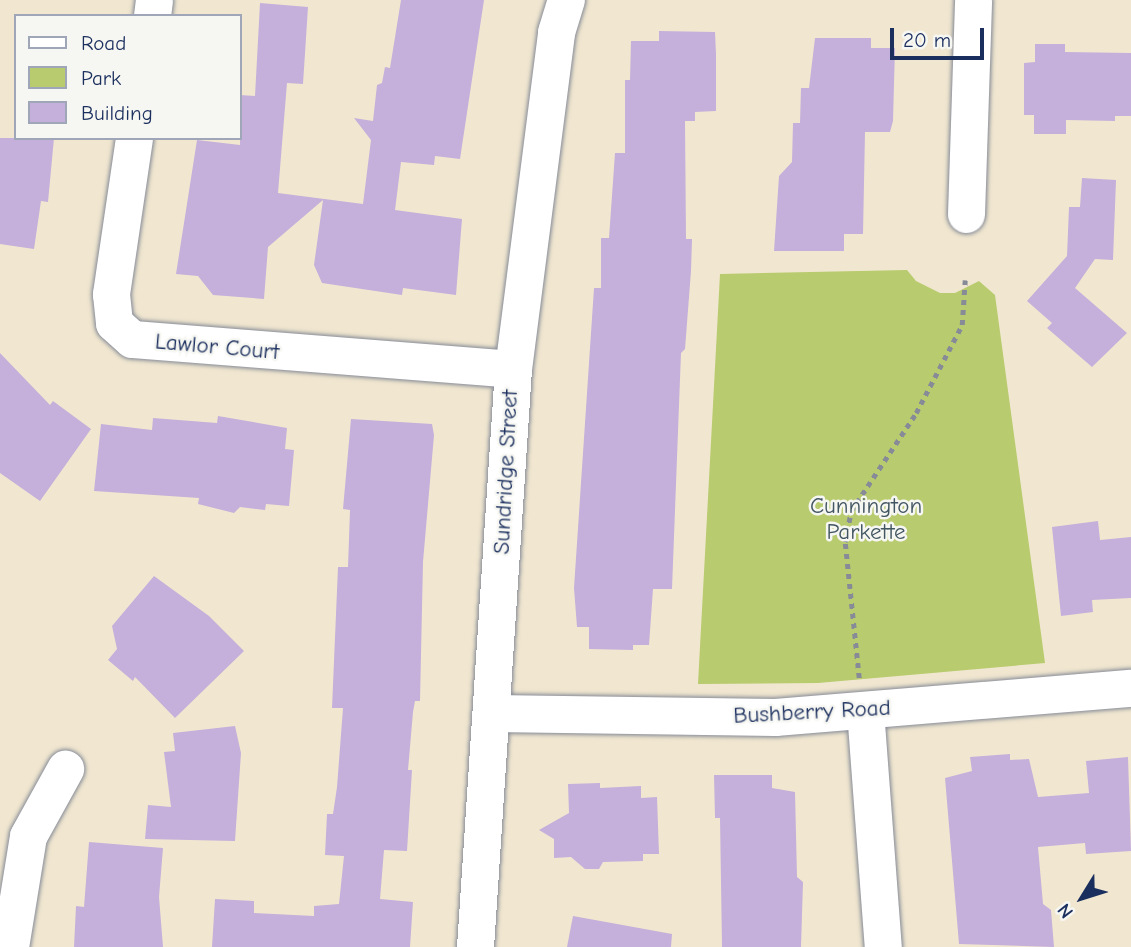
<!DOCTYPE html>
<html>
<head>
<meta charset="utf-8">
<style>
  body { margin:0 }
  #map { position:relative; width:1131px; height:947px; overflow:hidden; background:#f1e7d0; font-family:"Comic Neue",sans-serif }
  div>[style] { position:absolute }
  [style*='--x'] { left:calc(var(--x)*1px); top:calc(var(--y)*1px); width:calc(var(--w)*1px); rotate:calc(var(--a)*1deg) }
  .green>* { inset:0; background:#b8cb6e }
  .building>* { inset:0; background:#c5afdb }
  .path>* { height:4.5px; margin-top:-2.25px; transform-origin:0; background:repeating-linear-gradient(90deg,#868b97 0 5px,transparent 0 10px) }
  .roads { filter:drop-shadow(0 0 2px #868b97) drop-shadow(0 0 2px #868b97) }
  .minor>* { height:37px; margin:-18.5px; padding:0 18.5px; transform-origin:18.5px; border-radius:18.5px; background:#fff }
  span { translate:-50% -50%; white-space:nowrap; text-align:center; line-height:1.15; -webkit-text-stroke:5px #f6f6f2; paint-order:stroke }
  .street-label { font-size:23px; color:#1b2f5e }
  .park-label { font-size:23px; color:#425662 }
  .legend { position:absolute; left:14px; top:14px; width:228px; height:126px; box-sizing:border-box; background:#f6f6f2; border:2px solid #9ea6b7; margin:0; padding:9px 12px; list-style:none; font-size:21px; color:#1b2f5e }
  .legend li { display:flex; align-items:center; gap:14px; height:35px }
  .legend b { width:35px; border:2px solid #9ea6b7 }
  .north { position:absolute; left:1047px; top:863px; width:70px; height:70px; -webkit-text-stroke:5px #f6f6f2; paint-order:stroke; rotate:232deg; font-size:19px; font-weight:700; line-height:28px; text-align:center; color:#1b2f5e }
  .north::after { content:''; display:block; margin:auto; width:24px; height:32px; background:#1b2f5e; clip-path:polygon(50% 0,100% 100%,50% 72%,0 100%) }
  .scale { position:absolute; left:890px; top:28px; width:94px; height:32px; box-sizing:border-box; border:4px solid #1b2f5e; border-top:0; padding-left:9px; font-size:21px; line-height:24px; white-space:nowrap; color:#1b2f5e; -webkit-text-stroke:5px #f6f6f2; paint-order:stroke }
</style>
</head>
<body>
<div id="map">
  <div class="green">
    <i style="clip-path:polygon(907px 270px,916px 281px,940px 293px,955px 293px,979px 281px,995px 295px,1045px 663px,818px 683px,698px 684px,720px 274px)"></i>
  </div>
  <div class="building">
    <i style="clip-path:polygon(401px 0,484px 0,460px 159px,435px 156px,434px 165px,401px 162px,395px 210px,462px 219px,456px 295px,403px 288px,402px 295px,322px 283px,314px 265px,323px 200px,268px 247px,264px 299px,213px 295px,198px 276px,176px 274px,197px 140px,240px 145px,240px 95px,255px 96px,260px 3px,308px 7px,303px 84px,287px 83px,278px 193px,363px 204px,371px 140px,354px 118px,373px 121px,377px 85px,382px 83px,385px 67px,390px 68px)"></i>
    <i style="clip-path:polygon(659px 31px,715px 32px,716px 54px,716px 111px,695px 112px,695px 121px,685px 121px,686px 239px,692px 239px,691px 271px,685px 349px,681px 353px,672px 589px,653px 589px,649px 645px,633px 645px,633px 650px,589px 649px,589px 627px,577px 627px,574px 588px,594px 288px,601px 288px,601px 238px,609px 238px,615px 153px,625px 153px,625px 80px,630px 80px,631px 41px,659px 41px)"></i>
    <i style="clip-path:polygon(815px 38px,871px 38px,871px 48px,895px 48px,893px 121px,890px 132px,865px 132px,863px 234px,844px 234px,844px 251px,774px 251px,779px 176px,792px 162px,793px 123px,800px 123px,801px 88px,809px 88px)"></i>
    <i style="clip-path:polygon(1035px 44px,1065px 44px,1065px 52px,1131px 53px,1131px 116px,1115px 116px,1115px 121px,1066px 120px,1066px 134px,1034px 134px,1034px 115px,1024px 115px,1024px 63px,1035px 62px)"></i>
    <i style="clip-path:polygon(0 138px,54px 138px,48px 202px,41px 201px,34px 249px,0 244px)"></i>
    <i style="clip-path:polygon(1082px 178px,1116px 180px,1113px 260px,1095px 259px,1075px 288px,1127px 333px,1092px 367px,1047px 328px,1052px 323px,1027px 301px,1067px 256px,1069px 207px,1080px 207px)"></i>
    <i style="clip-path:polygon(0 353px,50px 405px,53px 401px,91px 429px,40px 501px,0 473px)"></i>
    <i style="clip-path:polygon(218px 416px,287px 428px,285px 449px,294px 450px,289px 506px,266px 504px,265px 510px,240px 507px,234px 513px,198px 504px,199px 498px,94px 491px,101px 424px,152px 430px,153px 418px,217px 423px)"></i>
    <i style="clip-path:polygon(351px 419px,432px 424px,434px 435px,423px 562px,420px 701px,415px 701px,413px 712px,408px 770px,412px 770px,407px 851px,384px 850px,380px 899px,413px 902px,410px 947px,212px 947px,215px 899px,254px 901px,254px 913px,314px 916px,314px 906px,339px 904px,344px 856px,325px 855px,327px 814px,333px 814px,337px 787px,343px 708px,332px 708px,338px 567px,348px 567px,350px 510px,343px 509px)"></i>
    <i style="clip-path:polygon(1098px 521px,1100px 540px,1131px 537px,1131px 598px,1092px 600px,1093px 612px,1061px 616px,1052px 527px)"></i>
    <i style="clip-path:polygon(154px 576px,209px 616px,244px 651px,175px 718px,135px 677px,133px 681px,108px 660px,117px 649px,112px 626px)"></i>
    <i style="clip-path:polygon(235px 726px,241px 753px,235px 841px,145px 839px,148px 805px,171px 807px,164px 752px,175px 751px,173px 733px)"></i>
    <i style="clip-path:polygon(1010px 754px,1010px 760px,1029px 759px,1038px 797px,1089px 793px,1086px 761px,1128px 757px,1131px 851px,1086px 854px,1085px 843px,1038px 847px,1043px 904px,1051px 910px,1054px 947px,959px 944px,945px 778px,972px 771px,970px 757px)"></i>
    <i style="clip-path:polygon(714px 775px,772px 775px,772px 788px,795px 792px,797px 877px,803px 882px,801px 947px,722px 947px,720px 818px,715px 818px)"></i>
    <i style="clip-path:polygon(600px 783px,600px 788px,641px 786px,641px 798px,657px 797px,659px 854px,643px 854px,643px 861px,603px 862px,599px 869px,585px 869px,571px 857px,554px 858px,554px 839px,539px 830px,569px 813px,568px 784px)"></i>
    <i style="clip-path:polygon(89px 842px,163px 848px,159px 897px,163px 947px,74px 947px,76px 906px,84px 907px)"></i>
    <i style="clip-path:polygon(573px 916px,672px 934px,671px 947px,567px 947px)"></i>
  </div>
  <div class="path">
    <i style="--x:859;--y:678;--w:137;--a:-95.9"></i>
    <i style="--x:845;--y:542;--w:32;--a:-79"></i>
    <i style="--x:851;--y:511;--w:118;--a:-56.4"></i>
    <i style="--x:916;--y:413;--w:99;--a:-62.4"></i>
    <i style="--x:962;--y:325;--w:45;--a:-86.2"></i>
  </div>
  <div class="roads">
    <div class="minor">
      <i style="--x:152;--y:16;--w:16;--a:-83"></i>
      <i style="--x:134;--y:138;--w:158;--a:98.4"></i>
      <i style="--x:111;--y:294;--w:29;--a:84"></i>
      <i style="--x:114;--y:323;--w:24;--a:42"></i>
      <i style="--x:132;--y:339;--w:382;--a:4.5"></i>
      <i style="--x:966;--y:214;--w:214;--a:-88.1"></i>
      <i style="--x:865;--y:710;--w:238;--a:85.7"></i>
      <i style="--x:492;--y:713;--w:283;--a:0.8"></i>
      <i style="--x:775;--y:717;--w:357;--a:-4.7"></i>
      <i style="--x:10;--y:947;--w:112;--a:-80.8"></i>
      <i style="--x:28;--y:836;--w:77;--a:-61.1"></i>
      <i style="--x:475;--y:947;--w:579;--a:-86.24"></i>
      <i style="--x:513;--y:369;--w:340;--a:-82.7"></i>
      <i style="--x:556;--y:32;--w:34;--a:-73"></i>
    </div>
  </div>
  <div class="street-label">
    <span style="left:217px;top:347px;rotate:5deg">Lawlor Court</span>
    <span style="left:506px;top:472px;rotate:-87deg">Sundridge Street</span>
    <span style="left:812px;top:712px;rotate:-3deg">Bushberry Road</span>
  </div>
  <div class="park-label">
    <span style="left:866px;top:519px">Cunnington<br>Parkette</span>
  </div>
  <ul class="legend">
  <li><b style="height:9px;background:#fff"></b>Road</li>
  <li><b style="height:19px;background:#b8cb6e"></b>Park</li>
  <li><b style="height:19px;background:#c5afdb"></b>Building</li>
  </ul>
  <div class="north">N</div>
  <div class="scale">20 m</div>
</div>
</body>
</html>
